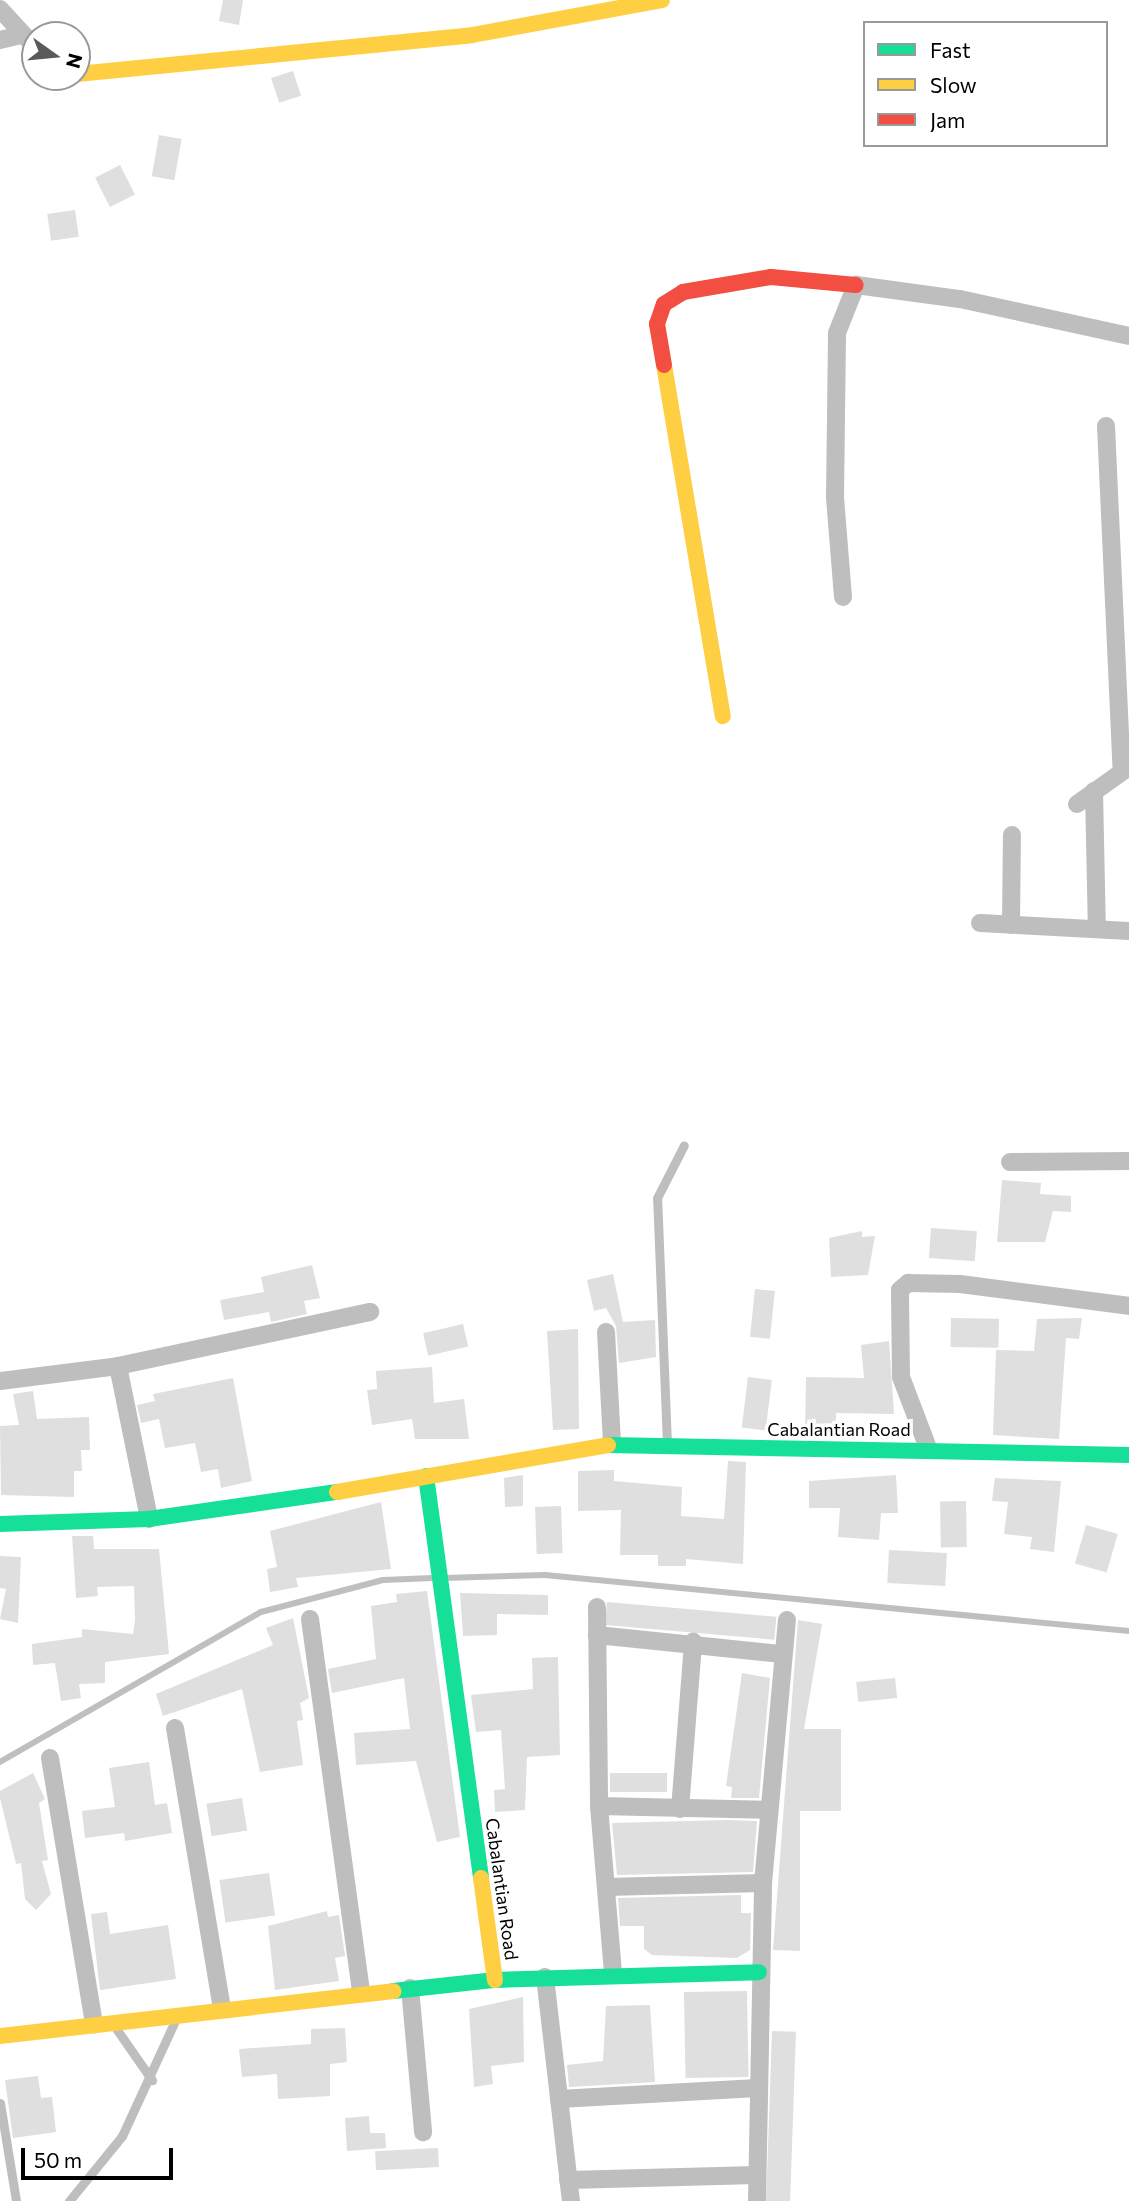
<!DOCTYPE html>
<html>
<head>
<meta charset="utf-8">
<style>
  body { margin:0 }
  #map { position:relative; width:1129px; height:2201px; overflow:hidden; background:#fff; font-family:Commissioner,sans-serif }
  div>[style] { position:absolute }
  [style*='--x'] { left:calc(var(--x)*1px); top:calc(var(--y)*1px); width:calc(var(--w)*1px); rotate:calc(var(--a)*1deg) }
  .stream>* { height:6px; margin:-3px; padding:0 3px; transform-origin:3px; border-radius:3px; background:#bfbfbf }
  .building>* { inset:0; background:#dfdfdf; transform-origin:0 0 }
  .lane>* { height:9px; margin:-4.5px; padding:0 4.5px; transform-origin:4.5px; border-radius:4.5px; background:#bebebe }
  .street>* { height:18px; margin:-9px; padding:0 9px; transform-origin:9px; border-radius:9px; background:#bebebe }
  .fast>* { height:16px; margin:-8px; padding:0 8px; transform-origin:8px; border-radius:8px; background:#16e098 }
  .slow>* { height:16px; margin:-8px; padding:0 8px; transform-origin:8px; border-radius:8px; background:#ffcf43 }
  .jam>* { height:16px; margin:-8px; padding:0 8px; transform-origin:8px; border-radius:8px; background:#f24e42 }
  span { translate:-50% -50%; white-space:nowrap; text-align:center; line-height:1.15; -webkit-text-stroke:7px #fff; paint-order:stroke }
  .street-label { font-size:18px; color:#000 }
  .legend { position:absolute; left:863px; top:21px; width:245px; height:126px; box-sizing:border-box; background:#fff; border:2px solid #999; margin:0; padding:9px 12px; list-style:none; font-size:21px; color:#000 }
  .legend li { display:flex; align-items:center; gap:14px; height:35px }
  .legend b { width:35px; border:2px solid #999 }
  .north { position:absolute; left:21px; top:21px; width:70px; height:70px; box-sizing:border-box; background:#fff; border:2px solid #999; border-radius:50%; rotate:105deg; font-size:19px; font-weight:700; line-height:28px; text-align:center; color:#000 }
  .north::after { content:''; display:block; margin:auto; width:24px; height:32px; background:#595959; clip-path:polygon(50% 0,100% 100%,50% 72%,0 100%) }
  .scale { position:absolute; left:21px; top:2148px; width:152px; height:32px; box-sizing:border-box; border:4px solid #000; border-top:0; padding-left:9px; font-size:21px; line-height:24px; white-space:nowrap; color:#000; -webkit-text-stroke:5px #fff; paint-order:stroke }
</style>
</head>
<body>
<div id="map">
  <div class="stream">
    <i style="--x:444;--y:1578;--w:101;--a:-1.7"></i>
    <i style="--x:545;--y:1575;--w:587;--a:5.48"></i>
    <i style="--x:0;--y:1762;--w:301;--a:-29.9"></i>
    <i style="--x:261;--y:1612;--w:126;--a:-14.7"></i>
    <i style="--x:383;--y:1580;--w:50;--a:-2.3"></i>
  </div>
  <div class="building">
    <i style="clip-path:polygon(223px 0,243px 0,239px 25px,219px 21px)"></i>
    <i style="left:293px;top:71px;width:26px;height:23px;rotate:72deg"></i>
    <i style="left:159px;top:135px;width:23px;height:42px;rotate:10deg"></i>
    <i style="left:120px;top:165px;width:33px;height:28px;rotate:63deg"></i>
    <i style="left:75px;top:210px;width:27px;height:28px;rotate:82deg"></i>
    <i style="clip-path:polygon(1002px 1180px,1041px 1183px,1040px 1194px,1071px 1196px,1071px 1212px,1053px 1211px,1045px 1242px,997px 1242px)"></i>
    <i style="left:931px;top:1228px;width:46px;height:30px;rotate:4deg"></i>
    <i style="clip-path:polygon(862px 1231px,862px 1237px,875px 1236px,868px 1275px,831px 1277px,829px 1238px)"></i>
    <i style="clip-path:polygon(312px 1265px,320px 1298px,304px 1301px,307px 1314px,271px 1322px,269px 1312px,224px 1320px,220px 1300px,264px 1292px,261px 1277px)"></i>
    <i style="clip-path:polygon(613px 1274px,623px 1322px,655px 1320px,656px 1357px,619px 1363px,616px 1326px,606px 1308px,594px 1311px,587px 1280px)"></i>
    <i style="left:755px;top:1289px;width:20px;height:48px;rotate:6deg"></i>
    <i style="left:951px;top:1318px;width:48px;height:29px;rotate:1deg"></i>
    <i style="clip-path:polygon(1082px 1318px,1079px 1339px,1066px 1338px,1059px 1439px,993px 1435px,996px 1350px,1034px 1351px,1037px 1319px)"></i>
    <i style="left:463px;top:1324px;width:23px;height:41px;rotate:77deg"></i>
    <i style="clip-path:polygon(578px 1329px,579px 1429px,553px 1430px,547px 1331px)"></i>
    <i style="clip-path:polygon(889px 1341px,894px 1414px,836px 1413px,836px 1434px,805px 1433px,806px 1377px,864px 1378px,861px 1345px)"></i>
    <i style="clip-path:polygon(432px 1367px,434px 1403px,464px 1399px,469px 1439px,415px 1439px,412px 1419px,372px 1425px,367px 1390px,377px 1389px,376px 1371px)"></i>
    <i style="left:748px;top:1377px;width:24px;height:51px;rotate:7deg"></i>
    <i style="clip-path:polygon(233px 1378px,252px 1481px,221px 1488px,218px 1469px,201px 1472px,195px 1443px,165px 1448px,159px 1419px,141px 1423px,137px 1405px,155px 1401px,153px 1394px)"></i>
    <i style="clip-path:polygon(33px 1391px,37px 1419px,89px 1417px,90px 1450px,81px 1450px,82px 1471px,74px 1471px,74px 1497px,1px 1495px,0 1426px,19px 1425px,13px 1394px)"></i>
    <i style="clip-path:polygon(728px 1461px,746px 1462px,743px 1564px,686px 1559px,686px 1566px,658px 1566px,658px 1555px,620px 1555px,621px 1510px,578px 1511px,578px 1471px,614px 1470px,614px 1481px,682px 1487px,681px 1516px,724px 1519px)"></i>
    <i style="clip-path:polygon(523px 1475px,523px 1506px,505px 1507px,504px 1478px)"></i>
    <i style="clip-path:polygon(896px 1475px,898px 1513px,881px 1513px,879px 1540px,838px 1537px,840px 1508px,809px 1508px,809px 1481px)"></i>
    <i style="clip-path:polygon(995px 1478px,1061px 1481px,1054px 1552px,1030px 1549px,1032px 1537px,1004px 1534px,1008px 1502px,992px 1501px)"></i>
    <i style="left:966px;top:1501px;width:46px;height:26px;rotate:89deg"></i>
    <i style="clip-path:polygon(381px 1502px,391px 1569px,296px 1578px,298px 1587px,270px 1592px,267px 1569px,277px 1567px,270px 1531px)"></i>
    <i style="left:561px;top:1506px;width:47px;height:26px;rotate:88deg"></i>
    <i style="left:1086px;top:1525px;width:33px;height:40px;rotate:16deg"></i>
    <i style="clip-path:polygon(72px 1536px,93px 1536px,94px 1549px,159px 1549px,169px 1654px,105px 1662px,105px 1683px,79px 1684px,81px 1698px,61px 1701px,55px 1663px,33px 1665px,32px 1644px,82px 1637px,82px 1629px,133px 1634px,135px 1620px,134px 1586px,97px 1587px,98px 1596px,76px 1598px)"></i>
    <i style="left:889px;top:1550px;width:58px;height:33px;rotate:3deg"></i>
    <i style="clip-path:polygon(0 1556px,21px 1557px,18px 1623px,0 1619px,6px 1589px,0 1588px)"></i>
    <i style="clip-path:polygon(427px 1591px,460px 1837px,437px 1842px,416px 1761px,356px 1765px,354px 1733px,410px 1729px,404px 1678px,332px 1693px,328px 1669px,376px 1659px,371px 1606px,397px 1602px,396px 1594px)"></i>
    <i style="clip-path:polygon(460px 1593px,548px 1595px,548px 1615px,497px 1614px,497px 1635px,463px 1636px)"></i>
    <i style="left:607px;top:1602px;width:170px;height:23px;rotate:5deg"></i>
    <i style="clip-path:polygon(293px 1618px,309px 1698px,300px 1703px,303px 1720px,297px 1721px,303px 1765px,260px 1772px,242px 1689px,163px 1716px,156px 1694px,273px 1645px,266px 1628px)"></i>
    <i style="clip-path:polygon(798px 1620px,822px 1624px,804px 1729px,841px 1729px,841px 1811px,800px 1811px,800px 1951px,773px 1950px)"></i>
    <i style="clip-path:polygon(558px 1657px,560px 1755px,527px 1757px,525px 1810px,495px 1812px,494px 1790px,505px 1789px,501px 1730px,476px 1732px,471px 1695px,533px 1689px,532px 1658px)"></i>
    <i style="clip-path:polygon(742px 1673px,770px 1678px,759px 1798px,731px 1798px,732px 1787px,726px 1786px)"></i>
    <i style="left:895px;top:1678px;width:20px;height:39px;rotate:84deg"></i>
    <i style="clip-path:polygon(149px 1762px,155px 1805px,167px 1803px,172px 1833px,125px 1841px,124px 1833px,85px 1838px,82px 1811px,115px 1807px,109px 1768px)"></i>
    <i style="clip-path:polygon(33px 1773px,45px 1799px,39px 1803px,48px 1860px,42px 1861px,51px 1894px,36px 1910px,25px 1899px,21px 1863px,16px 1864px,0 1798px,0 1791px)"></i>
    <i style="left:667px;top:1773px;width:19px;height:57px;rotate:90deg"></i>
    <i style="left:242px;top:1798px;width:33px;height:36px;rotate:81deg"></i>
    <i style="clip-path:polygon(727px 1820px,757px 1821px,753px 1872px,617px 1875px,612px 1823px)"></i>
    <i style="left:269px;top:1873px;width:43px;height:50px;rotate:82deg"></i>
    <i style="clip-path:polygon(741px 1895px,741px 1913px,751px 1913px,750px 1950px,737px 1958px,652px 1955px,644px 1949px,644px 1926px,620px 1926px,618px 1898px)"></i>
    <i style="clip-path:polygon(327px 1911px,328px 1917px,339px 1915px,345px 1956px,335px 1958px,339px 1981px,275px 1990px,268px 1926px)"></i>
    <i style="clip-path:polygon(107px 1912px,110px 1934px,168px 1925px,176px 1979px,100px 1990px,91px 1914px)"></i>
    <i style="left:747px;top:1991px;width:86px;height:63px;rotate:89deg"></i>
    <i style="clip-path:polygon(523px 1997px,524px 2062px,491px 2066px,493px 2084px,474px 2087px,469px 2009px)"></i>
    <i style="clip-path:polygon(650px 2005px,655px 2082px,569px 2087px,567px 2065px,603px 2061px,606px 2006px)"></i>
    <i style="clip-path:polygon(345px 2028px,347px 2062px,330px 2064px,330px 2096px,278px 2099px,277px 2074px,242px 2077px,239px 2049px,311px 2044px,311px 2029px)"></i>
    <i style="left:772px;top:2031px;width:24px;height:170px;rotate:2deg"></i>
    <i style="clip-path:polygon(38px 2076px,41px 2098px,52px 2097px,56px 2132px,13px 2138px,5px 2080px)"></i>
    <i style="clip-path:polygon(369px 2116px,370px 2133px,385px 2133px,386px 2148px,347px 2151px,345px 2118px)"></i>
    <i style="left:438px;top:2148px;width:19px;height:63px;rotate:87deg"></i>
  </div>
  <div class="lane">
    <i style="--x:667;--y:1444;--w:246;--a:-92.3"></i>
    <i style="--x:657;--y:1198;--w:59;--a:-63"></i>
    <i style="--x:115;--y:2027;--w:65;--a:55.1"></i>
    <i style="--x:0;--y:2103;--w:99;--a:80.7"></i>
    <i style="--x:69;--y:2201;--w:84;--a:-50.8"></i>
    <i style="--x:122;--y:2136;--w:127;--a:-65.3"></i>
  </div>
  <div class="street">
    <i style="--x:0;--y:9;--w:52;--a:47.4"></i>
    <i style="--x:0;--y:40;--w:23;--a:-13"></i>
    <i style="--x:1106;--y:426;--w:346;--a:87.4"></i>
    <i style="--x:843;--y:597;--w:99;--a:-94.6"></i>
    <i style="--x:835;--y:498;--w:165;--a:-89.3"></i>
    <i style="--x:837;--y:333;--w:52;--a:-68.4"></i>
    <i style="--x:856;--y:285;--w:105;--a:7.7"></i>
    <i style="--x:960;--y:299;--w:173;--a:12.3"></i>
    <i style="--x:1094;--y:791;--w:138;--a:88.8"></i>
    <i style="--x:1077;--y:804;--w:64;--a:-35.4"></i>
    <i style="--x:980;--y:923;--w:149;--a:3.1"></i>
    <i style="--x:1011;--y:925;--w:90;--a:-89.4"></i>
    <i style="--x:1010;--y:1162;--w:119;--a:-0.5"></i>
    <i style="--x:606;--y:1332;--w:112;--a:86.9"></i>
    <i style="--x:118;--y:1366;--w:156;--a:78.5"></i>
    <i style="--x:0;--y:1381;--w:119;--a:-7.2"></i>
    <i style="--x:118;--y:1366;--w:258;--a:-12.1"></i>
    <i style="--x:928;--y:1448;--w:76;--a:-110.8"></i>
    <i style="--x:901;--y:1377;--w:87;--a:-90.7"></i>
    <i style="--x:900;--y:1290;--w:11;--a:-41"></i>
    <i style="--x:908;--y:1283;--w:52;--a:1.1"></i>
    <i style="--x:960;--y:1284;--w:170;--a:7.4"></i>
    <i style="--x:597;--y:1607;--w:199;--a:89.4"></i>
    <i style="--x:599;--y:1806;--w:169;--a:85.2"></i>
    <i style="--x:310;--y:1619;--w:376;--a:82.2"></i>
    <i style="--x:597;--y:1635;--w:186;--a:5.9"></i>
    <i style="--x:175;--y:1728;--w:285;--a:80.5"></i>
    <i style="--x:50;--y:1758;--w:270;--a:80.6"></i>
    <i style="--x:599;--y:1806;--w:170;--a:1.3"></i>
    <i style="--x:680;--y:1809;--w:168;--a:-85.5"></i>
    <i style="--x:606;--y:1887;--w:157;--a:-1.5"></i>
    <i style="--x:545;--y:1977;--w:226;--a:83.4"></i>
    <i style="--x:410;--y:1988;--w:145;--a:84.8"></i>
    <i style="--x:559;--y:2099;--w:199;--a:-3.2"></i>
    <i style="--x:568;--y:2180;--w:189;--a:-1.5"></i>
    <i style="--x:757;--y:2201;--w:318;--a:-88.9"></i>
    <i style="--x:763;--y:1883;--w:264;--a:-84.8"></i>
  </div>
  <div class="fast">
    <i style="--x:608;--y:1445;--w:521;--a:1.1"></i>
    <i style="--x:426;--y:1476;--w:406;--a:82.2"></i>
    <i style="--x:0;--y:1524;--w:149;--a:-1.9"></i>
    <i style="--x:149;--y:1519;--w:190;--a:-8.2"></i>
    <i style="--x:393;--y:1991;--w:103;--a:-6.2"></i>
    <i style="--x:495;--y:1980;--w:264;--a:-1.7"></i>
  </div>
  <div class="slow">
    <i style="--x:77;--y:74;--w:397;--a:-5.6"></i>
    <i style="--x:472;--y:35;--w:193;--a:-10.4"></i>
    <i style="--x:664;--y:365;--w:356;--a:80.5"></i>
    <i style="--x:337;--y:1492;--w:275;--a:-9.8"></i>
    <i style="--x:481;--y:1878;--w:103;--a:82.2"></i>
    <i style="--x:0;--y:2036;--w:396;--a:-6.5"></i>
  </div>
  <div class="jam">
    <i style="--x:664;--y:365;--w:42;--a:-99.7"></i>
    <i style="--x:657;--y:324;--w:21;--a:-71"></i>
    <i style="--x:664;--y:304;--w:22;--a:-32"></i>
    <i style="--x:683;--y:292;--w:89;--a:-9.7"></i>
    <i style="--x:771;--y:277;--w:85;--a:5.4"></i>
  </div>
  <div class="street-label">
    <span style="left:839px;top:1429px">Cabalantian Road</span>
    <span style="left:502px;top:1889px;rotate:82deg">Cabalantian Road</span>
  </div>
  <ul class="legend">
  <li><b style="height:9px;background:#16e098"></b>Fast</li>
  <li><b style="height:9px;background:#ffcf43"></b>Slow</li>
  <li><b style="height:9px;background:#f24e42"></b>Jam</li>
  </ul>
  <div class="north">N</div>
  <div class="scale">50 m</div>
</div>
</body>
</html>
